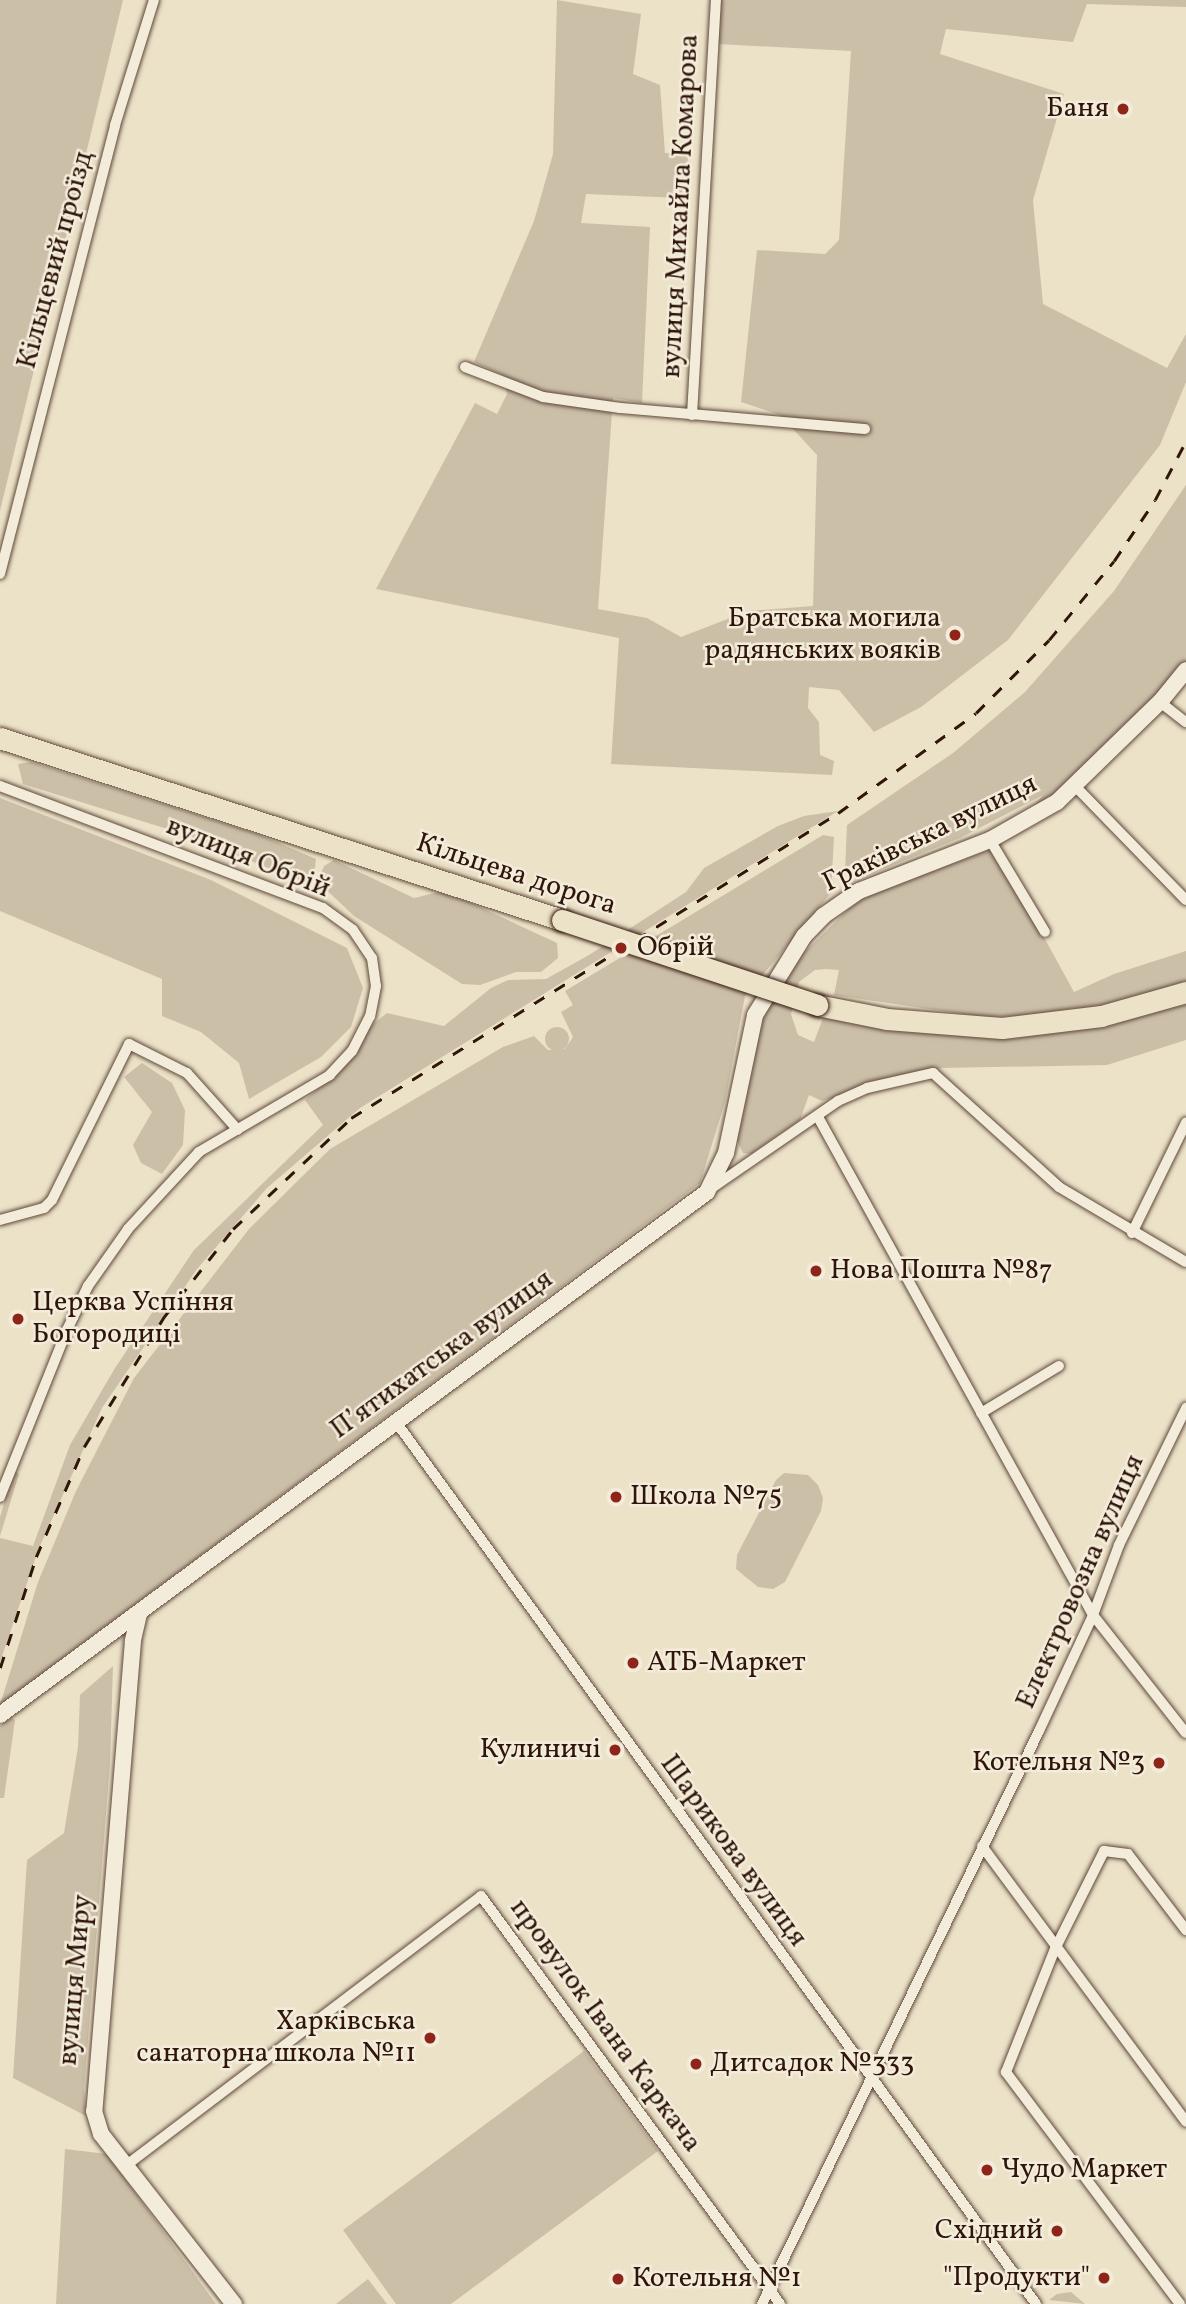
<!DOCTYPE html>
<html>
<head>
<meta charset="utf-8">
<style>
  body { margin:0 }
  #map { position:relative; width:1186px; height:2304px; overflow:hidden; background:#ece2c8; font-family:Vollkorn,serif }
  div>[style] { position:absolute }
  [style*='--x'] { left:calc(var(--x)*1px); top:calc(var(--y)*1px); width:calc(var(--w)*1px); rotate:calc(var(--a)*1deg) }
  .green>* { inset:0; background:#ccbfa8 }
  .round { border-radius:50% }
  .roads { filter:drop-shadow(0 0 2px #5e483a) drop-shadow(0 0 2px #5e483a) }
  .street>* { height:10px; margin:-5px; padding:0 5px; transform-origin:5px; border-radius:5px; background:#f3ecdb }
  .secondary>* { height:16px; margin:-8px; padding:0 8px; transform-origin:8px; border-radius:8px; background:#f3ecdb }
  .highway>* { height:21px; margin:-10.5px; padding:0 10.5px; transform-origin:10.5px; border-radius:10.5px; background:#ece2c8 }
  .rail>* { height:2.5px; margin-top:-1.25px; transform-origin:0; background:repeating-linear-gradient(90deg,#2f150a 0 12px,transparent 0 24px) }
  .bridges { filter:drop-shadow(0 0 2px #2f150a) drop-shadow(0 0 2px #2f150a) }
  .highway-bridge>* { height:21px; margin:-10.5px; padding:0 10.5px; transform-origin:10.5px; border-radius:10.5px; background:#ece2c8 }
  .dots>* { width:19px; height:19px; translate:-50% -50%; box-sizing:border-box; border:4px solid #f3ecdb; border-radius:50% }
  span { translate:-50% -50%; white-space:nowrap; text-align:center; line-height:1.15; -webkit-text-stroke:5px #f3ecdb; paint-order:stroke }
  .poi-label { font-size:28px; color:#2f150a }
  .right { translate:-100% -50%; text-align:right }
  .left { translate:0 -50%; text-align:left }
  .street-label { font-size:28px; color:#2f150a }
</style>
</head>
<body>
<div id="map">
  <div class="green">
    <i style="clip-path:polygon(0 0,123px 0,0 511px)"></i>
    <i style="clip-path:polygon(557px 0,641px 14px,633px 74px,660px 85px,665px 153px,689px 153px,681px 198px,586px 194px,581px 223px,650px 227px,642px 403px,613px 398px,598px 609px,647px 618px,681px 637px,748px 611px,813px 606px,817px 455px,780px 415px,741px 402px,757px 250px,825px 254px,839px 240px,851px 51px,718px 44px,720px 0,1186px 0,1186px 7px,1087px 4px,1073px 42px,946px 29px,940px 54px,1064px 94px,1033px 200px,1043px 304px,1167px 368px,1186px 334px,1186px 382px,1160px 445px,1008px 640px,921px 707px,874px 732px,839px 690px,809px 687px,808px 708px,819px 722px,820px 755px,834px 761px,832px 775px,611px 764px,619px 638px,376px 589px,475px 403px,497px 414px,507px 394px,503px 375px,474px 362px,534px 221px,553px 154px)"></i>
    <i style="clip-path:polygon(1186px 485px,1186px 665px,1055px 801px,1032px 808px,1043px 795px,960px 838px,861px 878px,845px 871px,847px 825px,953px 753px,1025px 692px,1114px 591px)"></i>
    <i style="clip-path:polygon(31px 762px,260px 835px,316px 859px,314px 875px,307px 883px,177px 832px,23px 784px,18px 764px)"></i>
    <i style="clip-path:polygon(0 798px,211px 880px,347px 948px,363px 988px,351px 1027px,321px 1057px,249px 1099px,239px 1063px,201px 1032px,162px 1016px,162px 979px,0 911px)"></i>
    <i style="clip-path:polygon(838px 811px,360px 1108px,267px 1188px,197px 1269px,102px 1408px,39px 1548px,0 1662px,0 1538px,33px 1546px,70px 1445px,115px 1368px,194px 1250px,323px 1125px,305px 1100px,343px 1067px,372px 1025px,387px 1013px,444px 1026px,491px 988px,508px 980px,546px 979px,589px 955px,686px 892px,704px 868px,778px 826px,804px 816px)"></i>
    <i style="clip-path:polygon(823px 835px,834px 837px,831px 893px,745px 996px,725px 1102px,700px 1183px,0 1705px,38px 1582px,76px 1491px,134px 1378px,249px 1229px,330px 1149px,503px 1047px,534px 1036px,548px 1050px,565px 1049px,573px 1037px,561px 1012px,573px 1005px,565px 991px)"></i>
    <i style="clip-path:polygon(995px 848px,1074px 992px,1114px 974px,1186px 951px,1186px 981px,1107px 1006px,1045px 1016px,983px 1017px,834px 995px,839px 970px,826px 969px,815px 970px,799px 982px,791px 1014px,798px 1035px,814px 1042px,825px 1013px,908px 1027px,1023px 1033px,1140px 1016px,1186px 999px,1186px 1040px,1107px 1065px,942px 1068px,822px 1101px,809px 1095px,800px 1120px,751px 1154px,743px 1153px,736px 1139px,749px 1043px,760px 1013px,785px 971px,860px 898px)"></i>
    <i style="clip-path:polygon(334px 860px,414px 898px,439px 892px,469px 902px,557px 943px,558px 958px,541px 972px,516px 972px,480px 985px,462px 984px,354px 916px,318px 882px,324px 866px)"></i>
    <i class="round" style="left:545px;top:1027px;width:24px;height:24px"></i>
    <i style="clip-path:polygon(142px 1063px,172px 1083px,185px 1110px,183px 1145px,162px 1174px,141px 1163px,133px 1145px,152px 1112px,124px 1077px)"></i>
    <i style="clip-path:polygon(14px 1470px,19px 1474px,0 1536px,0 1517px)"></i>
    <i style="clip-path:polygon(784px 1473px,808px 1475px,818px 1485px,823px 1498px,821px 1511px,785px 1582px,773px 1589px,758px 1587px,736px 1569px,737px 1555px,776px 1480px)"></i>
    <i style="clip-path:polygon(113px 1666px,110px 1764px,84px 2089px,86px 2116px,13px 2078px,27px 1860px,64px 1833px,78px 1747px,80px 1695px)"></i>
    <i style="clip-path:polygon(11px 1718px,15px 1720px,4px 1798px,0 1798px,0 1726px)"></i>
    <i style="clip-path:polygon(584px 2051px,658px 2151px,451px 2304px,396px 2304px,343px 2230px)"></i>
    <i style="clip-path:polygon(65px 2149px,107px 2154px,216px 2304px,56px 2304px)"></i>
    <i style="clip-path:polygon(368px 2279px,387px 2304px,336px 2304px)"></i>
    <i style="clip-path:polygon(1071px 2292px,1085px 2304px,1049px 2300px,1057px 2294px)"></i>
  </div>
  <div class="roads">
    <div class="street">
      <i style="--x:465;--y:367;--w:84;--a:21"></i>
      <i style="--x:543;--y:397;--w:78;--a:8.1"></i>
      <i style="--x:620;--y:408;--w:246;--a:4.9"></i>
      <i style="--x:692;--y:415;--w:416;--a:-86.7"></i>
      <i style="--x:0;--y:574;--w:463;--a:-75.6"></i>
      <i style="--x:115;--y:125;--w:131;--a:-72.7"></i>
      <i style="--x:1160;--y:702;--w:33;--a:38"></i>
      <i style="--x:0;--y:786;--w:345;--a:20.7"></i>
      <i style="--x:323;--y:908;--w:37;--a:36"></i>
      <i style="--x:353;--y:930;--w:34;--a:56"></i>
      <i style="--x:372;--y:958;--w:28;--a:82"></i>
      <i style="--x:376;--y:986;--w:31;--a:101"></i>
      <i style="--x:370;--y:1016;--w:39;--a:117"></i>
      <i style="--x:352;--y:1051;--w:33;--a:133"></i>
      <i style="--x:330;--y:1075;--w:152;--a:149.6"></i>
      <i style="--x:199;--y:1152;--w:105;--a:132.7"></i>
      <i style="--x:128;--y:1229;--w:70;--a:125.1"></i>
      <i style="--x:88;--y:1286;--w:49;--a:115.5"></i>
      <i style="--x:67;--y:1330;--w:180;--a:111.9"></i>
      <i style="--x:1075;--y:786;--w:159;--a:45.8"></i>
      <i style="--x:990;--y:840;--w:107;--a:59.1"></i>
      <i style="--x:818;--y:1117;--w:569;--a:61.09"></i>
      <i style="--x:1093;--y:1615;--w:150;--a:51.8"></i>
      <i style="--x:709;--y:1190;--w:157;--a:-34.6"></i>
      <i style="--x:838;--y:1101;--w:32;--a:-24"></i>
      <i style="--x:867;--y:1088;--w:68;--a:-12.8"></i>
      <i style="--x:933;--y:1073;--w:170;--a:42.1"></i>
      <i style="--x:1059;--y:1187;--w:147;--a:30.6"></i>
      <i style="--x:0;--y:1220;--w:46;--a:-15.3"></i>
      <i style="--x:44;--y:1208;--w:11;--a:-45"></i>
      <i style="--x:52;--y:1200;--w:174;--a:-63.7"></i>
      <i style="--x:129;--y:1044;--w:65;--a:26.6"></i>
      <i style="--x:187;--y:1073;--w:76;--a:48.2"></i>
      <i style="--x:1132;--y:1233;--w:123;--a:-63.9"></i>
      <i style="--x:981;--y:1413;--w:91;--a:-31.1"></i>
      <i style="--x:396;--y:1422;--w:1090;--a:54.03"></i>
      <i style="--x:982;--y:1846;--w:343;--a:53.5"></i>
      <i style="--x:128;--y:2164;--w:443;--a:-37.2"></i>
      <i style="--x:481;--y:1896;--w:506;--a:53.76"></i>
      <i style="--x:762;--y:2304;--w:636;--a:-64.2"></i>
      <i style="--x:1039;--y:1731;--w:128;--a:-65"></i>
      <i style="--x:1093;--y:1615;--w:75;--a:-69.6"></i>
      <i style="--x:1119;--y:1545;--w:153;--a:-63.9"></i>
      <i style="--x:1180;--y:2304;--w:290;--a:-126.9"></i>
      <i style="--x:1006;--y:2072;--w:132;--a:-68.3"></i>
      <i style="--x:1055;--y:1949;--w:110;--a:-63.4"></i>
      <i style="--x:1104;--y:1851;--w:24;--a:7"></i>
      <i style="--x:1128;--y:1854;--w:96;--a:52.7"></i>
    </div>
    <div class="secondary">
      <i style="--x:139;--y:1614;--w:28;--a:103"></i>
      <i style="--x:133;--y:1641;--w:472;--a:94.7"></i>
      <i style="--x:94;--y:2111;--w:24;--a:73"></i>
      <i style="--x:101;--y:2134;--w:216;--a:52"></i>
      <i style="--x:0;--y:1715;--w:879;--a:-36.49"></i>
      <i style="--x:707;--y:1192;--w:43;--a:-64"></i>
      <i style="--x:726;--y:1153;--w:141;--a:-78.1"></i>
      <i style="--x:755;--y:1015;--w:93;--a:-58.2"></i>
      <i style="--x:804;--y:936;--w:28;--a:-46"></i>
      <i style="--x:823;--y:916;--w:44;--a:-34.8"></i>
      <i style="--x:859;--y:891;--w:141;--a:-21.3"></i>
      <i style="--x:990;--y:840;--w:77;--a:-29.6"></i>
      <i style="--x:1057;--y:802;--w:144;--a:-44.2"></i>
      <i style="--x:1160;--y:702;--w:41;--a:-50.9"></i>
    </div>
    <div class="highway">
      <i style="--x:0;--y:738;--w:591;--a:17.94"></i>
      <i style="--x:817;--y:1005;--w:71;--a:11.3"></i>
      <i style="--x:887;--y:1019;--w:115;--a:4.5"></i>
      <i style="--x:1002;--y:1028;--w:100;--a:-6.9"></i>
      <i style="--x:1101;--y:1016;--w:88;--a:-15.8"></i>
    </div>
  </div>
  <div class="rail">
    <i style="--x:0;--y:1668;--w:117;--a:-72"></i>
    <i style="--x:36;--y:1557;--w:120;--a:-66.4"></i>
    <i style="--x:84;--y:1447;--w:153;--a:-58.4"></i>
    <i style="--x:164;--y:1317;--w:112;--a:-51.9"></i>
    <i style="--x:233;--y:1229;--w:162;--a:-43.2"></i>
    <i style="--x:351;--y:1118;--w:575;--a:-32.06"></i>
    <i style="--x:838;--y:813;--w:170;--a:-35.9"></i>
    <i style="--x:976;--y:713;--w:103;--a:-45"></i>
    <i style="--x:1049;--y:640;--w:102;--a:-50.6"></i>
    <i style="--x:1114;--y:561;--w:73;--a:-56.1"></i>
    <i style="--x:1155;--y:500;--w:67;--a:-62.3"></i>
  </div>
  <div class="bridges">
    <div class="highway-bridge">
      <i style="--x:562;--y:920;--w:269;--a:18.4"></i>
    </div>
  </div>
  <div class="dots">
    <i style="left:1123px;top:109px;background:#8f2418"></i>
    <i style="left:955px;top:635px;background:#8f2418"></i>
    <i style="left:621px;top:948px;background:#8f2418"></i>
    <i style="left:816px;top:1271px;background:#8f2418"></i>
    <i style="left:18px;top:1319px;background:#8f2418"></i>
    <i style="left:616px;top:1497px;background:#8f2418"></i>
    <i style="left:633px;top:1663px;background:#8f2418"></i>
    <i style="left:615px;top:1750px;background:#8f2418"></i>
    <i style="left:1159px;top:1763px;background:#8f2418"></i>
    <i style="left:430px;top:2038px;background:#8f2418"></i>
    <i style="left:696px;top:2064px;background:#8f2418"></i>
    <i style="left:987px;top:2170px;background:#8f2418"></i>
    <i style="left:1057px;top:2231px;background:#8f2418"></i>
    <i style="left:1104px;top:2278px;background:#8f2418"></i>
    <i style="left:618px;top:2279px;background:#8f2418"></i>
  </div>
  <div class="poi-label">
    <span class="right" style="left:1109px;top:109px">Баня</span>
    <span class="right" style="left:941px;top:635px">Братська могила<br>радянських вояків</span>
    <span class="left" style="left:637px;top:948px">Обрій</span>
    <span class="left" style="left:830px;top:1271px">Нова Пошта №87</span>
    <span class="left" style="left:32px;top:1319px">Церква Успіння<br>Богородиці</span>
    <span class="left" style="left:630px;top:1497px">Школа №75</span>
    <span class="left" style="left:647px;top:1663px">АТБ-Маркет</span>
    <span class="right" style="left:601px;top:1750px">Кулиничі</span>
    <span class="right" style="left:1145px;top:1763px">Котельня №3</span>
    <span class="right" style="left:416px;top:2038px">Харківська<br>санаторна школа №11</span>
    <span class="left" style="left:710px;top:2064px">Дитсадок №333</span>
    <span class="left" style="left:1001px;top:2170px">Чудо Маркет</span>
    <span class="right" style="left:1043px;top:2231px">Східний</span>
    <span class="right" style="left:1090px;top:2278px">"Продукти"</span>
    <span class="left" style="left:632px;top:2279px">Котельня №1</span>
  </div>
  <div class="street-label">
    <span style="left:681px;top:206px;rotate:-87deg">вулиця Михайла Комарова</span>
    <span style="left:56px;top:260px;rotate:-75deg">Кільцевий проїзд</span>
    <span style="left:930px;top:834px;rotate:-26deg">Граківська вулиця</span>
    <span style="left:248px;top:858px;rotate:22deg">вулиця Обрій</span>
    <span style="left:516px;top:875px;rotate:18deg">Кільцева дорога</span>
    <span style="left:442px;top:1355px;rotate:-36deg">П’ятихатська вулиця</span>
    <span style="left:1081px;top:1582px;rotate:-66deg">Електровозна вулиця</span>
    <span style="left:733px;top:1851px;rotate:54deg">Шарикова вулиця</span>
    <span style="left:76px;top:1980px;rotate:-85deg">вулиця Миру</span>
    <span style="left:605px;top:2026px;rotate:54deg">провулок Івана Каркача</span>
  </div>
</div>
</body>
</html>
